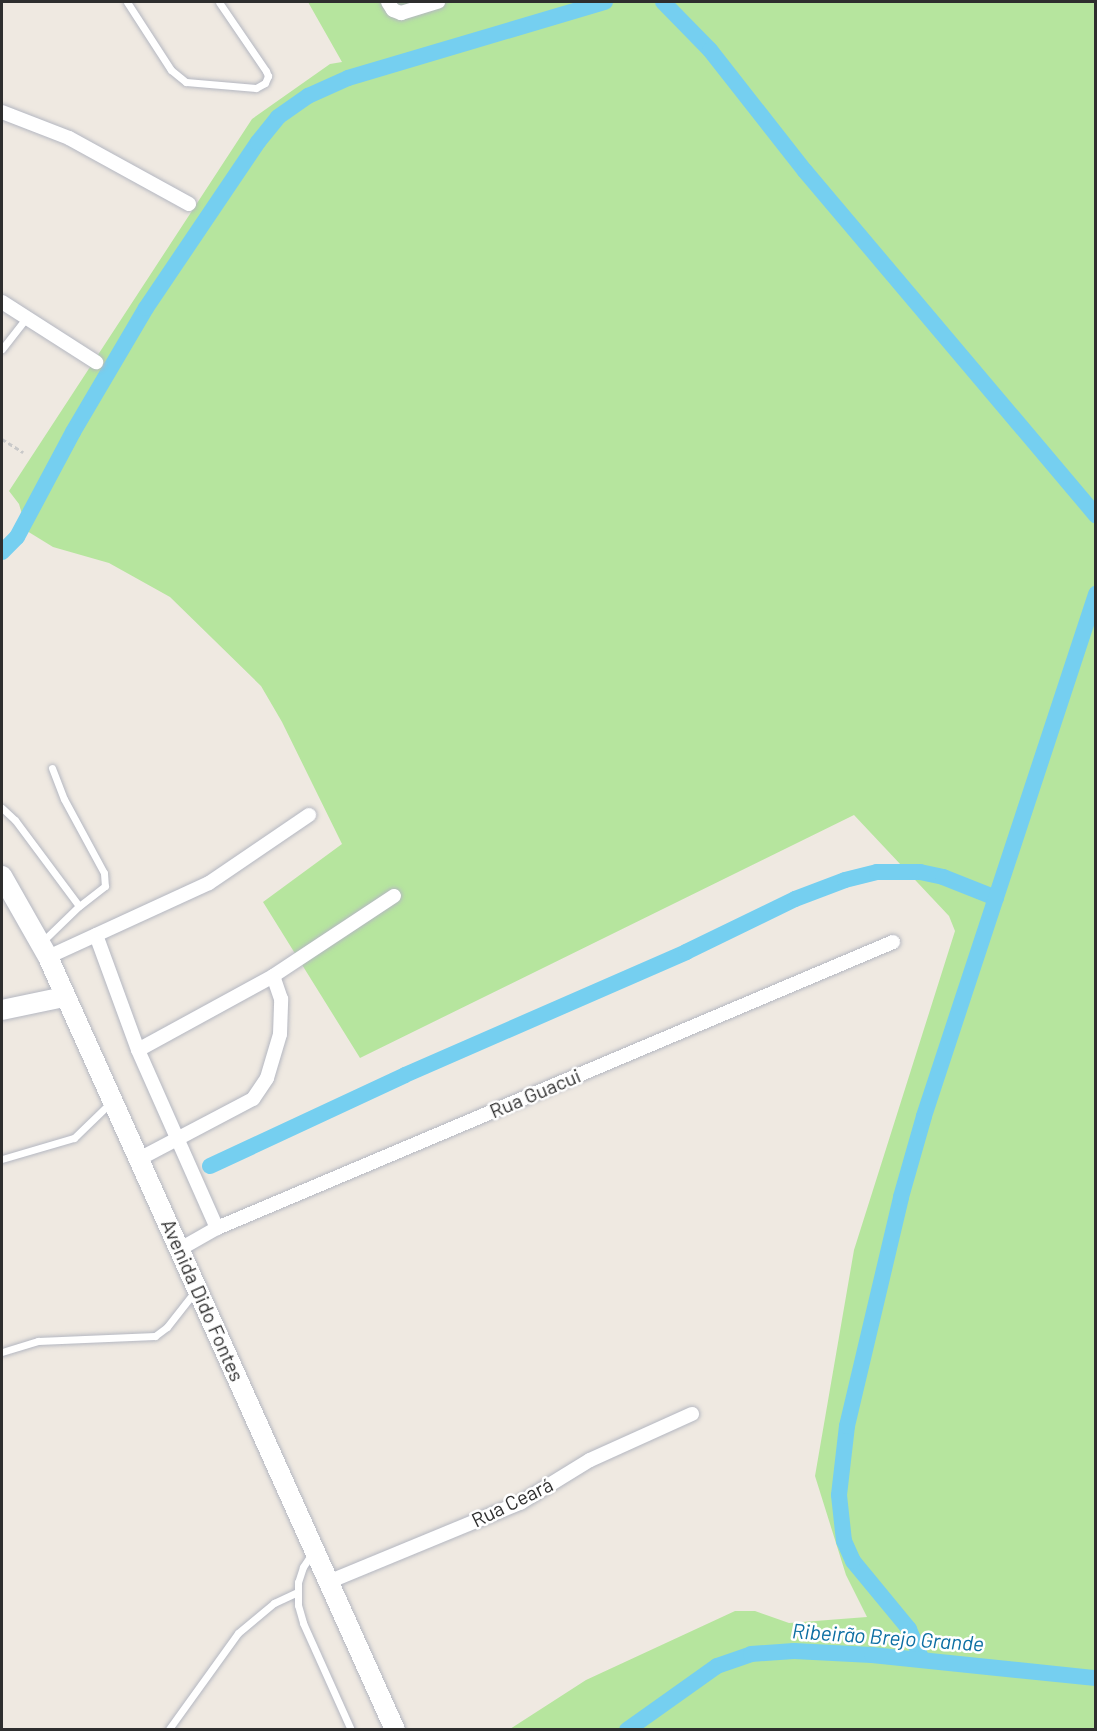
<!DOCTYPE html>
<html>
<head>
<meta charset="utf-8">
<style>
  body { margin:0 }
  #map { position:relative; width:1097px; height:1731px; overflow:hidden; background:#efe9e1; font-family:Barlow,sans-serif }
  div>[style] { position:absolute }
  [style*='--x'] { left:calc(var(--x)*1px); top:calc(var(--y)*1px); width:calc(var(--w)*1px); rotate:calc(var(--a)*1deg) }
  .green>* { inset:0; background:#b6e59e }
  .canal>* { height:16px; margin:-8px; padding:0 8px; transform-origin:8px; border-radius:8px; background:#75cff0 }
  .path>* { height:3px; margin-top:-1.5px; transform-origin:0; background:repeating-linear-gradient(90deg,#c9c9c9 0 4.5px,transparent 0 7.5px) }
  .roads { filter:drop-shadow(0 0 2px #b4b7c1) drop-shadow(0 0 2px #b4b7c1) }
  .lane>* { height:7px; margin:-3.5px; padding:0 3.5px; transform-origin:3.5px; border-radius:3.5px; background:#fff }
  .street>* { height:14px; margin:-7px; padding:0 7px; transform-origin:7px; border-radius:7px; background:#fff }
  .secondary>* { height:20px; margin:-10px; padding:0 10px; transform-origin:10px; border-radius:10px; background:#fff }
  span { translate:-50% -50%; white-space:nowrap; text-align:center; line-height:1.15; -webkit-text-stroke:5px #fff; paint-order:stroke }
  .street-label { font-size:20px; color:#2e2e2e }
  .water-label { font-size:21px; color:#0d6fa3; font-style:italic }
  .frame { position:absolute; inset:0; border:3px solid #2e2e2e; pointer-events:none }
</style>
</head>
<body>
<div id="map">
  <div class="green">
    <i style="clip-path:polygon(308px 2px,1095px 2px,1095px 1729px,510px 1729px,586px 1680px,735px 1611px,755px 1611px,789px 1623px,867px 1617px,846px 1575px,815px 1476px,854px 1250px,955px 931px,949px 916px,854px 815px,360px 1058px,263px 902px,342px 844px,282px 722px,261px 686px,170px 597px,109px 563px,53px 547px,27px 531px,19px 504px,9px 491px,252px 119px,330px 64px,342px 62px)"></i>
  </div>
  <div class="canal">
    <i style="--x:663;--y:2;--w:67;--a:45.6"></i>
    <i style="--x:710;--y:50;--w:154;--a:51.9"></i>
    <i style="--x:805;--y:171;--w:451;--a:49.8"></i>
    <i style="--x:2;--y:552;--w:21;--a:-45"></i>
    <i style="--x:17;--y:537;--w:119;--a:-61.9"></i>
    <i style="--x:73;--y:432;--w:144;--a:-59.5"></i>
    <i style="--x:146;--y:308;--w:200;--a:-56"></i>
    <i style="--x:258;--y:142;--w:32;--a:-51"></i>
    <i style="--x:278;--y:117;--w:37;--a:-35"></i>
    <i style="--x:308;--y:96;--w:44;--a:-24.2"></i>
    <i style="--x:348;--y:78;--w:268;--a:-16.5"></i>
    <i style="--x:210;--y:1166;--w:215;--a:-25"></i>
    <i style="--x:405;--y:1075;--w:307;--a:-23.6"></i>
    <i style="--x:686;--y:952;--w:121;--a:-25.9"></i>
    <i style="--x:795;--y:899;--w:53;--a:-20.8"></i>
    <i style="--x:845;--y:880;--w:33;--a:-14"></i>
    <i style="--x:877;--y:872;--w:43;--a:0"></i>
    <i style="--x:920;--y:872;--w:24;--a:12"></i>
    <i style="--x:943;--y:877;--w:57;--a:21.6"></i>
    <i style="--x:922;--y:1660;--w:34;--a:-113"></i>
    <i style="--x:909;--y:1629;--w:88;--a:-129.5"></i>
    <i style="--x:853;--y:1561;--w:22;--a:-114"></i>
    <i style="--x:844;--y:1541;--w:46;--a:-96.2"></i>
    <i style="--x:839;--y:1495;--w:69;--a:-83.4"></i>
    <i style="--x:847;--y:1426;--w:235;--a:-76.7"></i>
    <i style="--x:901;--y:1197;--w:84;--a:-74.1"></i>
    <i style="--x:924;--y:1116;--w:550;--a:-71.76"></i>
    <i style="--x:627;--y:1730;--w:110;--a:-35.4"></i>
    <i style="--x:717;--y:1666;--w:36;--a:-19"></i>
    <i style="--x:751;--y:1654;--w:43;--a:-4"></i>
    <i style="--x:794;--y:1651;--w:78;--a:2.9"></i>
    <i style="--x:872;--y:1655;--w:225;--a:5.9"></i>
  </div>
  <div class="path">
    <i style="--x:2;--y:439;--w:25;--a:32"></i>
  </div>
  <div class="roads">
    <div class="lane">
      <i style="--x:127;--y:2;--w:81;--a:57.1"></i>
      <i style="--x:171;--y:70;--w:19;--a:39"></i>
      <i style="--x:186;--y:82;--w:70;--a:4.9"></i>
      <i style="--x:256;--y:88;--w:10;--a:-29"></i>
      <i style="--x:265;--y:83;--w:8;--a:-67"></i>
      <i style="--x:268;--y:76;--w:5;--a:-112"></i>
      <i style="--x:266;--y:71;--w:83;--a:-124.3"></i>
      <i style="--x:2;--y:349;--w:39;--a:-52"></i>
      <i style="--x:52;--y:768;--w:33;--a:69"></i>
      <i style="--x:64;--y:799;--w:84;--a:61.6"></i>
      <i style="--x:104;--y:873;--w:13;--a:86"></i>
      <i style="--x:105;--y:886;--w:33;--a:142"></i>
      <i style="--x:2;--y:808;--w:18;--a:43"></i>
      <i style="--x:15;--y:820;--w:107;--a:53.3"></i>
      <i style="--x:79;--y:906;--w:50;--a:135.8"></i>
      <i style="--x:2;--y:1159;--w:75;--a:-16.3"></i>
      <i style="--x:74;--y:1138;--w:50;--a:-44.2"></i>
      <i style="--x:2;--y:1352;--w:38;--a:-17"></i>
      <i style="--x:38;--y:1341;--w:117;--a:-2.4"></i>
      <i style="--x:155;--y:1336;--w:15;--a:-37"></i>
      <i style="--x:167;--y:1327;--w:47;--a:-51.9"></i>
      <i style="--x:313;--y:1552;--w:18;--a:124"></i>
      <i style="--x:303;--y:1567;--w:16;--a:108"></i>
      <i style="--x:298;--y:1582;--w:23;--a:90"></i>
      <i style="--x:298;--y:1605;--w:19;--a:74"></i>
      <i style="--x:303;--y:1623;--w:117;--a:65.8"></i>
      <i style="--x:169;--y:1729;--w:118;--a:-54.3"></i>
      <i style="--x:238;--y:1633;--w:47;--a:-39.8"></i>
      <i style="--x:274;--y:1603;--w:26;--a:-25"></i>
    </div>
    <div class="street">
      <i style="--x:388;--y:2;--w:9;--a:58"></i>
      <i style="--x:393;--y:10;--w:9;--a:21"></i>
      <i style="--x:401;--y:13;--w:39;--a:-17"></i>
      <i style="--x:2;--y:112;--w:72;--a:21.2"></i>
      <i style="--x:69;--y:138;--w:137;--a:28.8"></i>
      <i style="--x:2;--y:302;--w:112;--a:32.6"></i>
      <i style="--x:96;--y:935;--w:122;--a:69.9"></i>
      <i style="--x:138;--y:1050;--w:195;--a:66.1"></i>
      <i style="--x:48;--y:957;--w:177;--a:-24.7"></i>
      <i style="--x:209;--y:883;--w:121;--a:-34.2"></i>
      <i style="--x:138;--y:1050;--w:154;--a:-28.7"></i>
      <i style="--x:273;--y:976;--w:145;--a:-33.5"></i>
      <i style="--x:139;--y:1159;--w:129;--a:-27.8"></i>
      <i style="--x:253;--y:1099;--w:25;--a:-56"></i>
      <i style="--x:267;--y:1078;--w:46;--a:-73.5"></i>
      <i style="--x:280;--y:1034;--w:35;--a:-88"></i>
      <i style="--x:281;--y:999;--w:24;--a:-109"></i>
      <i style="--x:180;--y:1249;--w:43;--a:-29.6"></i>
      <i style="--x:217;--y:1228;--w:734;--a:-22.93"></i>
      <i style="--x:328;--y:1582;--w:208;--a:-22.4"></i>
      <i style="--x:520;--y:1503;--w:82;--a:-31.6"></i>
      <i style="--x:590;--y:1460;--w:112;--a:-24.3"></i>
    </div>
    <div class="secondary">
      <i style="--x:2;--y:876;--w:93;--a:60.4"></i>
      <i style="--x:48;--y:957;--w:847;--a:65.82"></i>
      <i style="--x:2;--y:1010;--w:63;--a:-11.8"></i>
    </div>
  </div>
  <div class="street-label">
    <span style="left:535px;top:1093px;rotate:-23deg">Rua Guacui</span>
    <span style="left:203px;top:1300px;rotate:66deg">Avenida Dido Fontes</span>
    <span style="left:512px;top:1502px;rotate:-26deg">Rua Ceará</span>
  </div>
  <div class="water-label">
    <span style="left:888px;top:1637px;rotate:4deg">Ribeirão Brejo Grande</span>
  </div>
  <div class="frame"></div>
</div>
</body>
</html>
